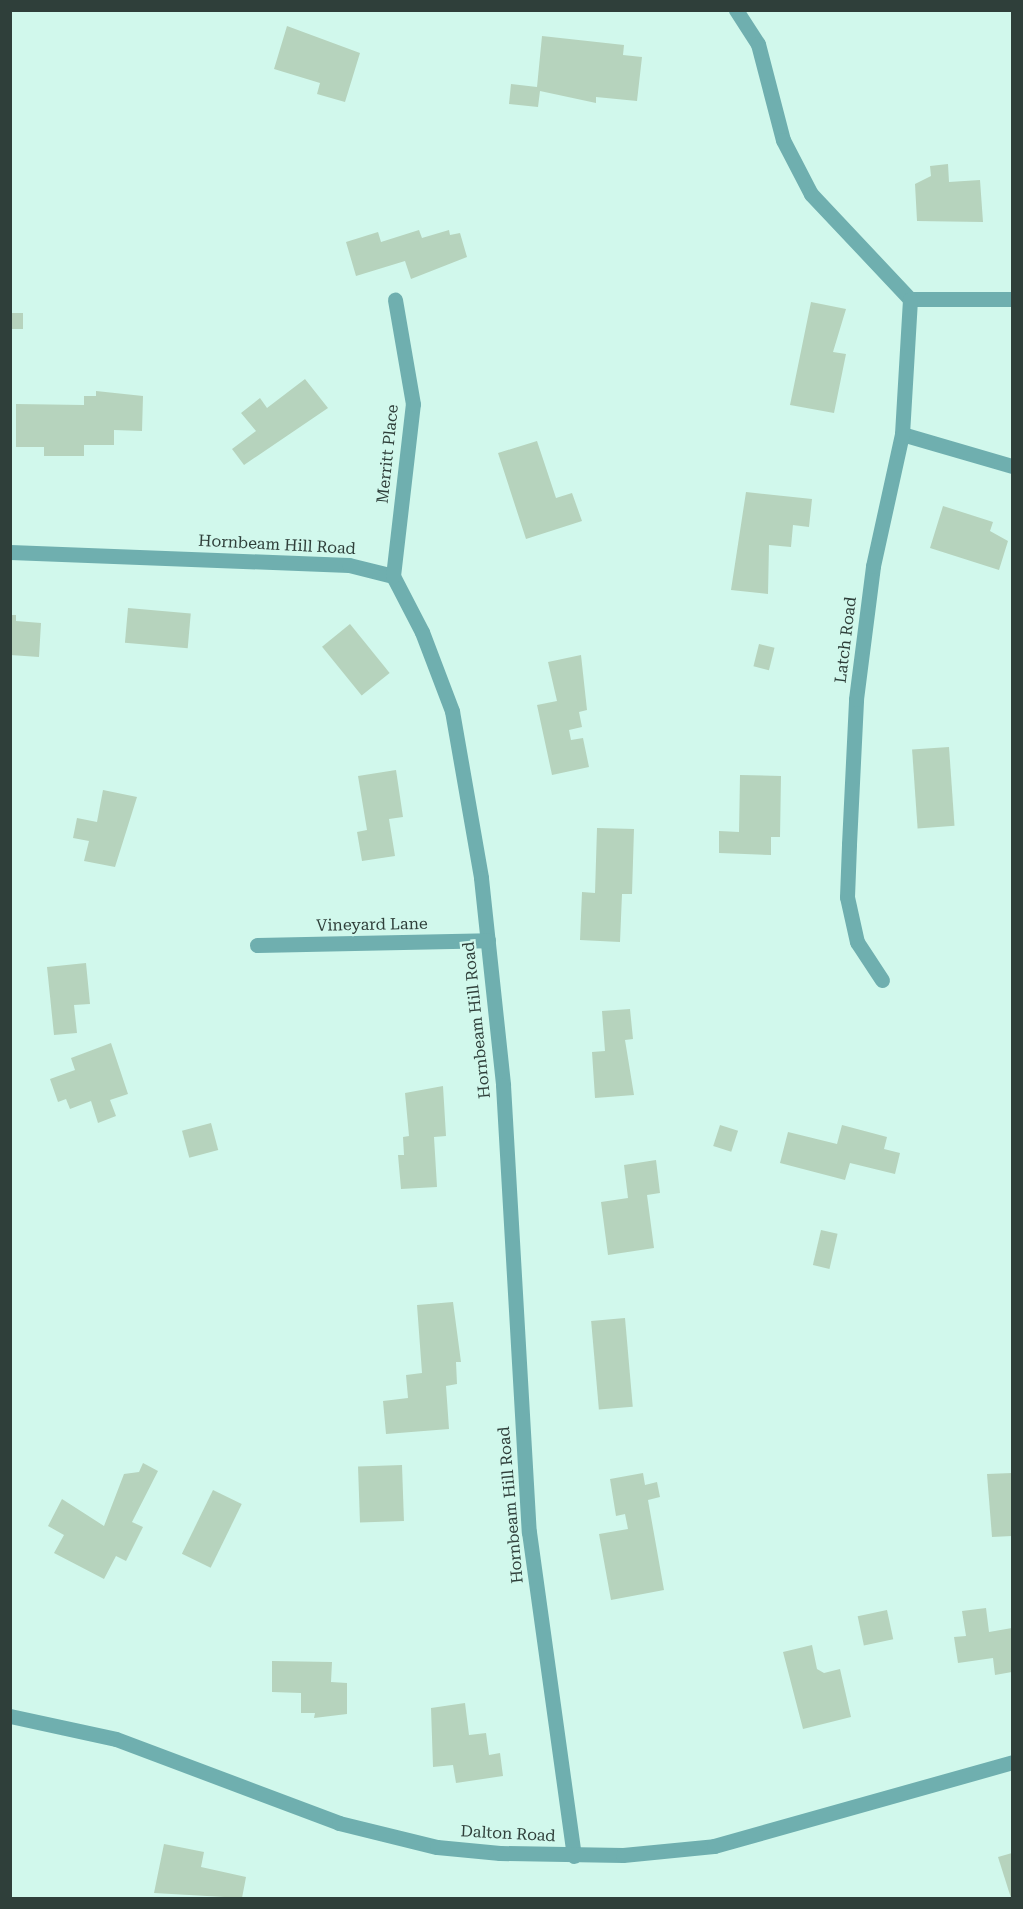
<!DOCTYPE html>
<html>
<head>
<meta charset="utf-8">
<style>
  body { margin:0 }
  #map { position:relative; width:1023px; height:1909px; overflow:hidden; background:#d1f8ec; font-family:"Roboto Serif",serif }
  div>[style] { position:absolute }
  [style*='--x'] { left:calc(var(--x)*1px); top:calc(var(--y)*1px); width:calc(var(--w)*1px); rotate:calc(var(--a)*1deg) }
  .building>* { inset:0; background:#b6d3bd; transform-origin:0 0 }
  .minor>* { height:15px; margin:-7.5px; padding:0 7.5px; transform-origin:7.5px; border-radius:7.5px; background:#6fafaf }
  .tertiary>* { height:15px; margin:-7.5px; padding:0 7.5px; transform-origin:7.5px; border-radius:7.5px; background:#6fafaf }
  span { translate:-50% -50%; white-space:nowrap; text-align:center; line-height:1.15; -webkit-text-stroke:4.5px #d1f8ec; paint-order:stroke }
  .street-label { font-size:16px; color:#2f3f3a }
  .frame { position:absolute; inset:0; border:12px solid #2f3f3a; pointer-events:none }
</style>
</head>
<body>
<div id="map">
  <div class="building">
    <i style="clip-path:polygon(287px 26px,360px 53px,345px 102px,317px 94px,320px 83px,274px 69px)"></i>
    <i style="clip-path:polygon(542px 36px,624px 45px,623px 55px,642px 57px,637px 101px,596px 97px,596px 103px,540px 91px,538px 107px,509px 104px,511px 84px,537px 87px)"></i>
    <i style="clip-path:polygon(948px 164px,949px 182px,980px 180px,983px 222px,917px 221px,915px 184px,931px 176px,930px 166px)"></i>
    <i style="clip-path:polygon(419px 230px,422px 238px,449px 230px,450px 235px,460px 233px,467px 257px,411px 279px,405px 261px,356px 276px,346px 242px,378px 232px,381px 242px)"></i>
    <i style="clip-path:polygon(811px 302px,846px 309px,833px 352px,846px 354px,834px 413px,790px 405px)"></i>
    <i style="left:10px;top:313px;width:13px;height:16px"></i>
    <i style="clip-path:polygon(305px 379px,328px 408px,244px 465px,232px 449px,256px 431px,241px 413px,260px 398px,267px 408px)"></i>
    <i style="clip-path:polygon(96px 391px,143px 396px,142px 431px,114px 430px,114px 445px,84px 445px,84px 456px,44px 456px,44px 447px,16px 447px,16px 404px,84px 405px,84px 396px,96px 396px)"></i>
    <i style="clip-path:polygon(537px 441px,556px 498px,572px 493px,582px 521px,526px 539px,498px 453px)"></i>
    <i style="clip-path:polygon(746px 492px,812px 499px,809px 527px,793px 525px,791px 547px,769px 545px,768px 594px,731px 590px)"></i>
    <i style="clip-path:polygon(943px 506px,993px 522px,990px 531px,1008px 541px,999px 570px,930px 548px)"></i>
    <i style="left:128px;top:608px;width:63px;height:35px;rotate:5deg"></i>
    <i style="clip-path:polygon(10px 615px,16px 615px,16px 621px,41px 623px,39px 657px,10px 655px)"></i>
    <i style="left:350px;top:624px;width:63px;height:36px;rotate:51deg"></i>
    <i style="left:759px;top:644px;width:16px;height:23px;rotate:14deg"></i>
    <i style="clip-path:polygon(581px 655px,587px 710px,579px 712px,582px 727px,569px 730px,571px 740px,583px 738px,589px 767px,552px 775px,537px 705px,557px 701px,548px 662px)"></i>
    <i style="left:949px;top:747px;width:79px;height:37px;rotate:86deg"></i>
    <i style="clip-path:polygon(396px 770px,403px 817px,389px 819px,395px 856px,362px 861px,357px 832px,367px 830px,358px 776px)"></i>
    <i style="clip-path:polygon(740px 775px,781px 776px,780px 837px,771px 837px,771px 855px,719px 853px,719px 831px,739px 832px)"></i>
    <i style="clip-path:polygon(103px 790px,137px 797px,115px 867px,84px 861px,89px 841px,73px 838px,77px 818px,97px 822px)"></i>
    <i style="clip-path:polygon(597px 828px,634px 829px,632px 894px,622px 894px,620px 942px,580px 940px,582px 892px,595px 893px)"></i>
    <i style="clip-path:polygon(86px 963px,90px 1004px,74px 1005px,77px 1033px,54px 1035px,47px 967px)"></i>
    <i style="clip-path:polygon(630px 1009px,633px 1039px,625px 1040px,634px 1095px,595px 1098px,592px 1052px,605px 1051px,602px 1011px)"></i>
    <i style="clip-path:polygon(111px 1043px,128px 1094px,110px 1100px,116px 1116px,98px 1123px,91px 1101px,70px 1109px,66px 1099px,58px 1102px,50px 1079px,75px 1070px,71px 1058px)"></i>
    <i style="clip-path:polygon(443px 1086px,446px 1136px,434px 1137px,437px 1187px,401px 1189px,398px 1155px,404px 1155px,403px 1137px,409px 1136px,405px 1093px)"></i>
    <i style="left:211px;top:1123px;width:28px;height:30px;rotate:75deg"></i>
    <i style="left:720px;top:1125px;width:19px;height:22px;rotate:18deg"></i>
    <i style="clip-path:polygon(842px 1125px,887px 1137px,884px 1149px,900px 1153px,895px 1174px,850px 1163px,845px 1180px,780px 1163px,788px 1132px,837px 1144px)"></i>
    <i style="clip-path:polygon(656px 1160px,660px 1193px,647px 1195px,654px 1248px,608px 1255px,601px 1202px,628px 1198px,624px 1165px)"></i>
    <i style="left:821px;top:1230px;width:17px;height:36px;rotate:13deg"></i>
    <i style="clip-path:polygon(453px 1302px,461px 1362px,456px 1362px,457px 1384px,446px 1386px,449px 1429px,386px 1434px,383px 1401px,408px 1398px,406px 1375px,422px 1373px,417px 1305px)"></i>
    <i style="left:625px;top:1318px;width:89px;height:34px;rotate:85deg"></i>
    <i style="clip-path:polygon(143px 1463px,158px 1471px,132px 1522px,143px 1527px,126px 1561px,116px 1556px,104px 1579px,54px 1553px,64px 1535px,48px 1526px,62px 1499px,104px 1526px,124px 1474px,139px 1472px)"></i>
    <i style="left:402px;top:1465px;width:56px;height:44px;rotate:88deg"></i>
    <i style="clip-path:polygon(643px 1473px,645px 1485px,657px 1482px,660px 1497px,648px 1500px,664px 1590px,611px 1600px,599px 1534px,628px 1529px,625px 1514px,616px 1516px,610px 1479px)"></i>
    <i style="clip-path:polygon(1012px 1473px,1012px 1536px,992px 1537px,987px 1474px)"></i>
    <i style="left:213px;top:1490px;width:32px;height:71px;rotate:26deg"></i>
    <i style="clip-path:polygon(986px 1608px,989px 1632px,1012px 1628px,1012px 1672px,995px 1675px,993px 1658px,958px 1663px,954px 1637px,966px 1636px,962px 1611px)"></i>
    <i style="left:887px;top:1610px;width:30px;height:30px;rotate:78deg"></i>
    <i style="clip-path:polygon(812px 1645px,817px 1669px,824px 1673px,840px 1669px,851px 1717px,803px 1729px,783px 1652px)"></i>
    <i style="clip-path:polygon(272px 1661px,332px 1662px,331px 1682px,347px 1683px,347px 1714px,314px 1718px,315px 1713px,301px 1713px,301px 1693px,272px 1692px)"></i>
    <i style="clip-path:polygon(465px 1703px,469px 1735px,486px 1733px,489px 1755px,500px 1753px,503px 1776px,456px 1783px,453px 1765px,433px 1767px,431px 1708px)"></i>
    <i style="clip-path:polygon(164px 1844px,204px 1852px,201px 1867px,246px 1877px,242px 1898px,154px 1893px)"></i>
    <i style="clip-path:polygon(1012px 1853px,1012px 1898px,1011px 1898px,998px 1857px)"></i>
  </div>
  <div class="minor">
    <i style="--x:736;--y:10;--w:40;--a:57.1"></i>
    <i style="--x:758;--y:44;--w:99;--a:75.4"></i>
    <i style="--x:783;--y:140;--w:61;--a:62.6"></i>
    <i style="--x:811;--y:194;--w:144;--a:46.7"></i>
    <i style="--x:910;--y:299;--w:102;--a:0"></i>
    <i style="--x:902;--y:434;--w:115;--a:16.2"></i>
    <i style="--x:10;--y:552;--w:339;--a:2.2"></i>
    <i style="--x:349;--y:565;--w:45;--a:14"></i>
    <i style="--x:393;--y:576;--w:63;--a:62.6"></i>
    <i style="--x:422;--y:632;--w:85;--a:69.2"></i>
    <i style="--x:452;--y:711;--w:169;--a:80.1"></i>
    <i style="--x:481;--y:878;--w:208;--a:83.9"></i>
    <i style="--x:503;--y:1085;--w:448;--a:86.7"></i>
    <i style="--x:529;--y:1532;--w:327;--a:82.1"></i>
    <i style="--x:393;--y:576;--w:173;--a:-83.4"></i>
    <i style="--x:413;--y:404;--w:106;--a:-99.8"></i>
    <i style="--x:257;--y:945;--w:231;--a:-1.2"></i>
    <i style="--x:882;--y:980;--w:45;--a:-123.3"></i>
    <i style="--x:857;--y:942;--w:46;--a:-102.5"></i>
    <i style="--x:847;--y:897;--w:53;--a:-87.8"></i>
    <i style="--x:849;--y:844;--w:145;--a:-87.2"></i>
    <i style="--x:856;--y:699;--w:134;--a:-82.7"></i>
    <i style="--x:873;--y:566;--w:135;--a:-77.6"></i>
    <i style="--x:902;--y:434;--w:135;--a:-86.6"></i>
  </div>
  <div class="tertiary">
    <i style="--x:10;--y:1716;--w:108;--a:12.2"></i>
    <i style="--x:116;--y:1739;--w:238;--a:20.6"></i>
    <i style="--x:339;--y:1823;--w:101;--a:13.8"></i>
    <i style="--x:437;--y:1847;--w:63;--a:5.4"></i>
    <i style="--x:500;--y:1853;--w:123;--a:0.9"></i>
    <i style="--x:623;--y:1855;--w:91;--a:-5.6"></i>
    <i style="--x:714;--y:1846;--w:310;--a:-15.7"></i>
  </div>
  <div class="street-label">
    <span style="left:388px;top:454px;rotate:-84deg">Merritt Place</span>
    <span style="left:277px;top:545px;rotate:3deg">Hornbeam Hill Road</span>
    <span style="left:846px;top:640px;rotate:-83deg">Latch Road</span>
    <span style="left:372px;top:925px;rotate:-1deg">Vineyard Lane</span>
    <span style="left:477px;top:1020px;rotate:-96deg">Hornbeam Hill Road</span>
    <span style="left:511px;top:1505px;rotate:-95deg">Hornbeam Hill Road</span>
    <span style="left:508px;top:1834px;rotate:3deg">Dalton Road</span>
  </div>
  <div class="frame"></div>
</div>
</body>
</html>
